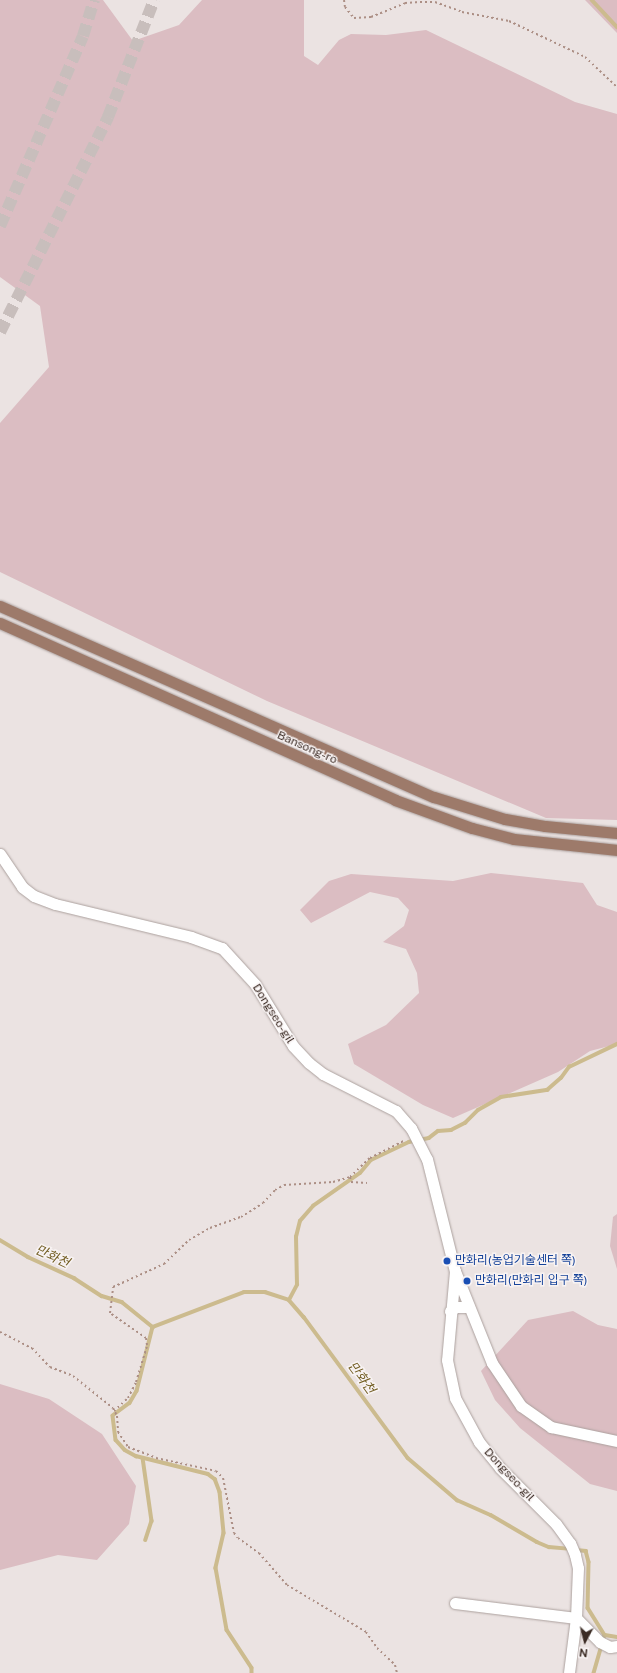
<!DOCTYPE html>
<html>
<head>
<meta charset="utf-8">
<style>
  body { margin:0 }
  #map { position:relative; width:617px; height:1673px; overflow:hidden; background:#ebe3e2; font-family:"Public Sans","Noto Sans KR",sans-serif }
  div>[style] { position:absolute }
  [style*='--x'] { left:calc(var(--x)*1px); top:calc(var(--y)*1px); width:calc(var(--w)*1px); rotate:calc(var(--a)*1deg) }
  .green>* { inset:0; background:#dbbdc2 }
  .stream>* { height:3.5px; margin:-1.75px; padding:0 1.75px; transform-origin:1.75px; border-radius:1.75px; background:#ccbb8e }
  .motorway-tunnel>* { height:12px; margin-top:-6px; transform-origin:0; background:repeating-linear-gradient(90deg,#c8bebc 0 12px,transparent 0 18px) }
  .path>* { height:2px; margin-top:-1px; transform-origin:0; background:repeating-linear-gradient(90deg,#ac8f85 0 2px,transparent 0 5px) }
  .roads { filter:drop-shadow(0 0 1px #aca19e) drop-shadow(0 0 1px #aca19e) }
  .minor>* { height:11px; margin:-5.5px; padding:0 5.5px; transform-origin:5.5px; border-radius:5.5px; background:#fff }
  .tertiary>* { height:11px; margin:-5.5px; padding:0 5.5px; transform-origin:5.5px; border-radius:5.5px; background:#fff }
  .primary>* { height:11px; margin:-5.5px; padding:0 5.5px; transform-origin:5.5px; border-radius:5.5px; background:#9d7a6a }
  .dots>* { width:11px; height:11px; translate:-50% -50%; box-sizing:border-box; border:2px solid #f8f3f3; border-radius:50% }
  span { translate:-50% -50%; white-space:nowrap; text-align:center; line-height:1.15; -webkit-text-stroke:3px #f8f3f3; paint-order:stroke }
  .street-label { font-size:12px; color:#3b2b24 }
  .transit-label { font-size:12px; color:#164399 }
  .left { translate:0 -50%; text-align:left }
  .water-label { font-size:13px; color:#725d22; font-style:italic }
  .north { position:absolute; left:565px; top:1621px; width:40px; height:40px; -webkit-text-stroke:3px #f8f3f3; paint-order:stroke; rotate:187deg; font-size:11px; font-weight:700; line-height:16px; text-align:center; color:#3b2b24 }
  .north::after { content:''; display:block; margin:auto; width:14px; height:18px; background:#3b2b24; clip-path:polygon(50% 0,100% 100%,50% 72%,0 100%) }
</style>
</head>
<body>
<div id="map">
  <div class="green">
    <i style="clip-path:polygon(0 0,103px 0,133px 41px,179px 25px,202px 0,304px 0,304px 56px,318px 65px,339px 40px,351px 34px,386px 35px,426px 30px,575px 102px,617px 114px,617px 820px,546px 818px,267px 701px,0 572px,0 423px,49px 367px,40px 306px,0 277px)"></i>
    <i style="clip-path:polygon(585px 0,617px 0,617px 33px)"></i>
    <i style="clip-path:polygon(491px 873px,583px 883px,597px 905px,617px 912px,617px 1044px,590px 1051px,558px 1072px,453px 1118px,423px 1105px,354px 1064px,348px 1044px,386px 1025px,419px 993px,417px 973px,406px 949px,383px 942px,404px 926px,409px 910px,398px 898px,370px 892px,311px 923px,300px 910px,329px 881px,351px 874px,453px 881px)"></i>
    <i style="clip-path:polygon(617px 1214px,617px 1269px,610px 1246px,613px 1217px)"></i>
    <i style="clip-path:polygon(573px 1311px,598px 1325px,617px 1329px,617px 1491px,590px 1484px,520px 1428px,495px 1400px,481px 1371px,528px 1320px)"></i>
    <i style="clip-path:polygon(0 1384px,49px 1399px,102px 1434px,136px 1486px,129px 1524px,97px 1560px,58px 1555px,0 1570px)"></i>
  </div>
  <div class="stream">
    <i style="--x:592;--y:0;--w:37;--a:47"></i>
    <i style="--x:0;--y:1240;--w:33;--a:31"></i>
    <i style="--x:28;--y:1257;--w:51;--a:24.5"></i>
    <i style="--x:74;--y:1278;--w:33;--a:33"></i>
    <i style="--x:102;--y:1296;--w:21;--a:17"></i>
    <i style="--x:122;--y:1302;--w:40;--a:39"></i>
    <i style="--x:153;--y:1327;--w:97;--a:-21"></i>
    <i style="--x:244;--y:1292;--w:21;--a:0"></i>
    <i style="--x:265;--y:1292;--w:25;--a:18"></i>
    <i style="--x:289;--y:1300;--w:23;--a:49"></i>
    <i style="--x:304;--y:1317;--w:175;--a:53.6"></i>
    <i style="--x:408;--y:1458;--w:65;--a:40.6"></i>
    <i style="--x:457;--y:1500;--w:37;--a:24"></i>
    <i style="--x:491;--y:1515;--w:53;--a:30.4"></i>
    <i style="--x:537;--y:1542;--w:13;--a:23"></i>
    <i style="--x:549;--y:1547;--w:21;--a:5"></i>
    <i style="--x:289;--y:1300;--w:17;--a:-62"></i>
    <i style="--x:297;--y:1285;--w:48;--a:-91.2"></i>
    <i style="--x:296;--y:1237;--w:16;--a:-76"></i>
    <i style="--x:300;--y:1221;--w:20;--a:-49"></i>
    <i style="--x:313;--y:1206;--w:57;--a:-35.1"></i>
    <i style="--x:360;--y:1173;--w:17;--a:-50"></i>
    <i style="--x:371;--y:1160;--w:42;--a:-25.3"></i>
    <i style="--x:409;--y:1142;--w:20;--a:-11"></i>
    <i style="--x:429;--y:1138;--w:11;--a:-38"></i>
    <i style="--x:438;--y:1131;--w:13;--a:-4"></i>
    <i style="--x:451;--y:1130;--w:16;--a:-27"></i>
    <i style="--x:465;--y:1123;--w:18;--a:-45"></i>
    <i style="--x:478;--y:1110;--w:26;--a:-29"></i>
    <i style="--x:501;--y:1097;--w:47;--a:-8.7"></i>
    <i style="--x:547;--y:1090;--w:18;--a:-41"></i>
    <i style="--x:561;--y:1078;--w:14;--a:-54"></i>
    <i style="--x:569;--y:1067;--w:53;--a:-25.6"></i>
    <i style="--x:153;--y:1327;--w:66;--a:104"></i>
    <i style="--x:137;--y:1391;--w:14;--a:120"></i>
    <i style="--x:130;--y:1403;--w:21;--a:143"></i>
    <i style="--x:113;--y:1416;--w:24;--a:83"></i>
    <i style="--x:116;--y:1440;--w:13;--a:48"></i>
    <i style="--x:125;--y:1450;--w:13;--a:29"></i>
    <i style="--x:136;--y:1456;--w:74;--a:14"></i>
    <i style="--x:208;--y:1474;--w:9;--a:36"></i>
    <i style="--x:215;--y:1479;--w:14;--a:69"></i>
    <i style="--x:220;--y:1492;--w:41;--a:84.4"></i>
    <i style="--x:224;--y:1533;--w:36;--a:103"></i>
    <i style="--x:216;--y:1568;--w:63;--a:79.9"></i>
    <i style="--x:227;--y:1630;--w:45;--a:56.7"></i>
    <i style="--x:252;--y:1668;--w:5;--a:90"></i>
    <i style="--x:143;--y:1458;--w:64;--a:81.9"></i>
    <i style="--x:152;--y:1521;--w:20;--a:108"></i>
    <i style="--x:576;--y:1550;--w:10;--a:6"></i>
    <i style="--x:586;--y:1551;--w:11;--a:75"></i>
    <i style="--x:589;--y:1562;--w:46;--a:91.2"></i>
    <i style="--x:588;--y:1608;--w:32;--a:58"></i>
    <i style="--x:605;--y:1635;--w:40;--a:106"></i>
    <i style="--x:605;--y:1635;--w:12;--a:9"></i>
  </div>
  <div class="motorway-tunnel">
    <i style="--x:0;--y:226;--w:207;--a:-66.4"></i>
    <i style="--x:83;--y:36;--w:38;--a:-73"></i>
    <i style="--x:0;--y:332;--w:241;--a:-63.3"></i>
    <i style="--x:108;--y:117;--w:126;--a:-68.5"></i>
  </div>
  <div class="path">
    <i style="--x:344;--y:0;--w:7;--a:82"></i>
    <i style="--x:345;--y:7;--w:14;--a:51"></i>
    <i style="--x:354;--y:18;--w:17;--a:-3"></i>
    <i style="--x:371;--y:17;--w:37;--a:-22"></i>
    <i style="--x:405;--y:3;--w:15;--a:-4"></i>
    <i style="--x:420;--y:2;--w:15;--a:0"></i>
    <i style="--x:435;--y:2;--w:29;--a:20"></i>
    <i style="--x:462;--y:12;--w:48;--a:10.8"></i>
    <i style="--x:509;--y:21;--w:84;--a:25.3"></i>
    <i style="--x:585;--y:57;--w:44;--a:43.2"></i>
    <i style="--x:350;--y:1177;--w:5;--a:79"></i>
    <i style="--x:351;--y:1182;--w:16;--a:4"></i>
    <i style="--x:0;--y:1332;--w:36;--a:27"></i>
    <i style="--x:32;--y:1348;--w:26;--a:47"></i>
    <i style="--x:50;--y:1367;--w:25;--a:21"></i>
    <i style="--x:73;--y:1376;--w:51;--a:38.7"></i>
    <i style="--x:113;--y:1408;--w:9;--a:63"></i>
    <i style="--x:117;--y:1416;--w:16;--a:86"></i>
    <i style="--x:118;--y:1432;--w:18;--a:56"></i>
    <i style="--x:128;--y:1447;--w:30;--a:21"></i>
    <i style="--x:156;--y:1458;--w:61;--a:12.2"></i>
    <i style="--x:216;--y:1471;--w:10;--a:45"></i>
    <i style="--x:223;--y:1478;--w:56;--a:78.7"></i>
    <i style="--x:234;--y:1533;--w:6;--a:51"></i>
    <i style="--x:238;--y:1538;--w:26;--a:36"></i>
    <i style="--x:259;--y:1553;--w:43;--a:48.8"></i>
    <i style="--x:287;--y:1585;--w:92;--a:30.7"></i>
    <i style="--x:366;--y:1632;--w:19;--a:55"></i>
    <i style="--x:377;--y:1648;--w:25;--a:43"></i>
    <i style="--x:395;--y:1665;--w:8;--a:76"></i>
    <i style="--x:114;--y:1411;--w:19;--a:-43"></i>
    <i style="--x:128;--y:1398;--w:18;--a:-63"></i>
    <i style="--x:136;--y:1382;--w:39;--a:-73"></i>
    <i style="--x:147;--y:1345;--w:7;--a:-98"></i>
    <i style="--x:146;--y:1338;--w:44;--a:-145.2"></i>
    <i style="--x:110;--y:1313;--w:26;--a:-83"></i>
    <i style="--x:113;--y:1287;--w:56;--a:-24.3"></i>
    <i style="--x:164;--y:1264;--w:35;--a:-44"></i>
    <i style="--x:189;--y:1240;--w:24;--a:-30"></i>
    <i style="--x:210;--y:1228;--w:33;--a:-20"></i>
    <i style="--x:241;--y:1217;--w:26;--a:-32"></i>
    <i style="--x:263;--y:1203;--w:18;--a:-47"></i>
    <i style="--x:275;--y:1190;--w:10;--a:-29"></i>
    <i style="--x:284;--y:1185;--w:49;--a:-3.5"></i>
    <i style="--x:333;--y:1182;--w:18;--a:-16"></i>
    <i style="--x:350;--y:1177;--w:28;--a:-44"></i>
    <i style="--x:370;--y:1158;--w:39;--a:-27"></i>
  </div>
  <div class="roads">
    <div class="minor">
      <i style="--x:455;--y:1271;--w:89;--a:95.1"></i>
      <i style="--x:447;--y:1360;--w:39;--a:78"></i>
      <i style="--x:455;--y:1398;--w:50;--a:61.4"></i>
      <i style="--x:479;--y:1442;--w:33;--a:51"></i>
      <i style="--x:500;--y:1468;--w:79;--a:45"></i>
      <i style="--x:556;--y:1524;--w:24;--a:54"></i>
      <i style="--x:570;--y:1543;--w:13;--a:67"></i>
      <i style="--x:575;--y:1555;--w:13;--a:77"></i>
      <i style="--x:578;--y:1568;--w:50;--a:92.3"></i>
      <i style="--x:576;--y:1618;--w:55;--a:97.3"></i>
      <i style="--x:450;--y:1311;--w:7;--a:-34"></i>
      <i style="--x:456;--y:1307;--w:13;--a:0"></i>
      <i style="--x:455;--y:1603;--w:122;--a:7.1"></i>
      <i style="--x:576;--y:1618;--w:34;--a:45"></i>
      <i style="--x:600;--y:1642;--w:11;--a:27"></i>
      <i style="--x:610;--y:1647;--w:7;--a:-8"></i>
    </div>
    <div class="tertiary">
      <i style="--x:0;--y:854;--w:40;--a:56"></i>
      <i style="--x:22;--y:887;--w:15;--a:37"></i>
      <i style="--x:34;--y:896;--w:22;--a:21"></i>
      <i style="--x:55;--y:904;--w:140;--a:13.6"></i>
      <i style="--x:191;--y:937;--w:33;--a:20"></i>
      <i style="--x:222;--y:948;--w:49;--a:47.5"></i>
      <i style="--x:255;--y:984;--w:73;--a:58.5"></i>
      <i style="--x:293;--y:1046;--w:23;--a:47"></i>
      <i style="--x:309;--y:1063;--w:18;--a:38"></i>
      <i style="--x:323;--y:1074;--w:82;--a:26.9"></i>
      <i style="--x:396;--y:1111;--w:23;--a:49"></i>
      <i style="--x:411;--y:1128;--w:35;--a:63"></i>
      <i style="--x:427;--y:1159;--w:115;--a:76"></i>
      <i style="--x:455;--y:1271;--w:99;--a:68.1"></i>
      <i style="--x:492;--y:1363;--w:52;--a:56"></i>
      <i style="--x:521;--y:1406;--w:37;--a:35"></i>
      <i style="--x:551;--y:1427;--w:67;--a:12"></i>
    </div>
    <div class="primary">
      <i style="--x:0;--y:606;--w:474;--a:23.8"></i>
      <i style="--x:434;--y:797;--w:74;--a:17.2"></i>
      <i style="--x:505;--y:819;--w:41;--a:9.9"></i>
      <i style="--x:545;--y:826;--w:72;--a:5.6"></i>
      <i style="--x:0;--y:623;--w:433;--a:24.1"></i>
      <i style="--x:395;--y:800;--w:82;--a:20"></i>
      <i style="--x:472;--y:828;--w:43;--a:14.7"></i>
      <i style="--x:514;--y:839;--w:104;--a:6.1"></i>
    </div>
  </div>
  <div class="dots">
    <i style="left:447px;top:1261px;background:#1a4fb4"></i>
    <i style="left:467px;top:1281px;background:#1a4fb4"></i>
  </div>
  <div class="street-label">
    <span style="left:307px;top:748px;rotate:24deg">Bansong-ro</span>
    <span style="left:273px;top:1014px;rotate:58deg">Dongseo-gil</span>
    <span style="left:509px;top:1475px;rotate:47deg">Dongseo-gil</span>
  </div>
  <div class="transit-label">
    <span class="left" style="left:455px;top:1261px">만화리(농업기술센터 쪽)</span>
    <span class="left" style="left:475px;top:1281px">만화리(만화리 입구 쪽)</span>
  </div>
  <div class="water-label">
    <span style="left:52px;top:1257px;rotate:25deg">만화천</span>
    <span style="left:361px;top:1378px;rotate:54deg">만화천</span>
  </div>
  <div class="north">N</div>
</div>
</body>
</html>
